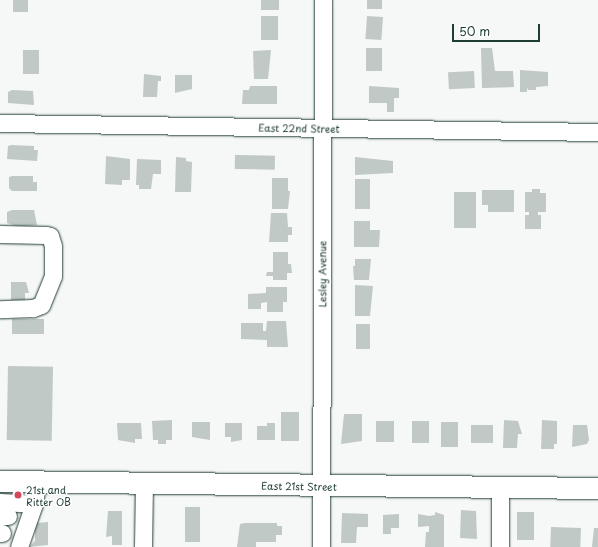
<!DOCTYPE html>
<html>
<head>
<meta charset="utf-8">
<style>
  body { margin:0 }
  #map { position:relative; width:598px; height:547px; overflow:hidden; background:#f6f7f7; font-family:"Playpen Sans",sans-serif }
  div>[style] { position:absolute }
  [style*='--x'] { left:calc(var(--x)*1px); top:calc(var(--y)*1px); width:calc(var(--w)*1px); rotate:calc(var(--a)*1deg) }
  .building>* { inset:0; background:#c0c9c6; transform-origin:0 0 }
  .roads { filter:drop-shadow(0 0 1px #1f3d34) drop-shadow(0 0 1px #1f3d34) }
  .minor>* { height:17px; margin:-8.5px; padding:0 8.5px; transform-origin:8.5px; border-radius:8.5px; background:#fff }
  .major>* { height:21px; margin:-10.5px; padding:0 10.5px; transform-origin:10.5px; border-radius:10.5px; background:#fff }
  .dots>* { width:11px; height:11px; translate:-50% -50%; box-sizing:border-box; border:2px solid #fff; border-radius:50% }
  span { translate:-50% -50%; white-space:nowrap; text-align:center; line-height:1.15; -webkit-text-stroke:3px #fff; paint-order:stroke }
  .street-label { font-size:10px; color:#1f3d34 }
  .poi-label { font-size:10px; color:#1f3d34 }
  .left { translate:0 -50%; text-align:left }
  .scale { position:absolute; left:452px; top:24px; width:88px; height:18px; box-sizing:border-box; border:2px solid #1f3d34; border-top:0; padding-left:5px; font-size:12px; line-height:14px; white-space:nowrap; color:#1f3d34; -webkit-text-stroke:3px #fff; paint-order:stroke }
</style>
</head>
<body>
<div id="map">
  <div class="building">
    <i style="left:13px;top:0;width:15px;height:12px"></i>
    <i style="left:261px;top:0;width:18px;height:10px"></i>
    <i style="left:367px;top:0;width:15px;height:9px"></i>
    <i style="left:261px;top:16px;width:17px;height:24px"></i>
    <i style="left:367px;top:16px;width:16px;height:23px;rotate:4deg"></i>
    <i style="left:366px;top:48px;width:16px;height:23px"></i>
    <i style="clip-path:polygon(481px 48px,492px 48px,495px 71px,513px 71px,514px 87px,482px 88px)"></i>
    <i style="left:23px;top:50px;width:16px;height:24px"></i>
    <i style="clip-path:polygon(271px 50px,268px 79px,254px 79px,253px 51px)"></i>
    <i style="clip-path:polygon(520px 70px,548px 72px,548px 86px,536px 87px,536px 90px,528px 90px,527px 87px,527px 92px,520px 92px)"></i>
    <i style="left:474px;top:71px;width:17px;height:26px;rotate:87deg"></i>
    <i style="clip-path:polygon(144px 74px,161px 76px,161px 81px,158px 81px,157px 97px,143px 97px)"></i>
    <i style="clip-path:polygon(175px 75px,192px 75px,192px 89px,175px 93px)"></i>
    <i style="clip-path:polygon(250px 86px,277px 86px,277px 104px,242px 104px,243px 90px,249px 90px)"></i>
    <i style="clip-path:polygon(369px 86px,399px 88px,399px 98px,394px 98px,394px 112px,387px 112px,387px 103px,369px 103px)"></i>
    <i style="clip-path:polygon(12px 90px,33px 91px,34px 105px,8px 103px,8px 92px)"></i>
    <i style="clip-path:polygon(11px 145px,34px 146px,34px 150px,38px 150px,37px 161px,7px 159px,8px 146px)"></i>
    <i style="left:235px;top:155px;width:40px;height:14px;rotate:1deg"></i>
    <i style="clip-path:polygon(106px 156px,130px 159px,130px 180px,122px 180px,122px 185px,105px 184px)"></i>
    <i style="clip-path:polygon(176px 157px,186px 158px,186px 161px,192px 162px,191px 192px,175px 192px)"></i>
    <i style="clip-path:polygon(355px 157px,393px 161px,393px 173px,355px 175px)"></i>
    <i style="clip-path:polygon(137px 159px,161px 160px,161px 174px,153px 174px,151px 189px,139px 189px,139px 185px,136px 185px)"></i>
    <i style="clip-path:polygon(12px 176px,33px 176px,33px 182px,37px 182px,37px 191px,12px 191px,9px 188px,9px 177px)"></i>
    <i style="clip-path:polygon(272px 178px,288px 178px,288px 191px,290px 191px,288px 209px,272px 209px)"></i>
    <i style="left:355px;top:179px;width:15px;height:30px"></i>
    <i style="clip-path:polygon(532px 189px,540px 189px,540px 193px,546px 193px,546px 212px,538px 212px,538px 215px,541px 215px,541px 229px,525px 229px,525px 215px,529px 215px,529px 212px,525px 212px,525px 192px,532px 192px)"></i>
    <i style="clip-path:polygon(482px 190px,514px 190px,514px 212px,488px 212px,488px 205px,482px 205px)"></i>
    <i style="left:454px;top:192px;width:22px;height:36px"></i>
    <i style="clip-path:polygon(12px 210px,34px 210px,37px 225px,19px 227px,7px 223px,7px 212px)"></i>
    <i style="clip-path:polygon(271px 213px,287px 213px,288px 227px,292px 227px,292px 235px,288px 235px,288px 242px,269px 242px)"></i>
    <i style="clip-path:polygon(354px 221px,370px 221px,370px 230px,380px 230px,379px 247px,354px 247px)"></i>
    <i style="clip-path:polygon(273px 252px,288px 252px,288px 264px,291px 264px,292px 273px,287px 273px,287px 280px,273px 280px,273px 276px,266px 276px,267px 272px,273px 272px)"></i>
    <i style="clip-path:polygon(355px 259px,371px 259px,369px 280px,354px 280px,353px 266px,355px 266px)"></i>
    <i style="clip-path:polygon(11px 282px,26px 282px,29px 293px,25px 293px,25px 300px,11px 300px)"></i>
    <i style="clip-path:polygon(355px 285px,373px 286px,370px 316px,355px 316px)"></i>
    <i style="clip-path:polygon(266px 287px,287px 287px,287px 302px,283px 302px,283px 312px,267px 312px,267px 302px,261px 303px,261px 309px,248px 309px,248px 294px,266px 293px)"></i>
    <i style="left:12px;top:319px;width:32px;height:15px"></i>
    <i style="clip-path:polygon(267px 321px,286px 321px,288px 347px,267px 347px,267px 340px,241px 339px,241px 323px,263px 323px,263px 331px,266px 331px)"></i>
    <i style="left:356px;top:324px;width:14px;height:25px"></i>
    <i style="left:8px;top:366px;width:45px;height:74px;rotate:1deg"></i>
    <i style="left:281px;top:412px;width:18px;height:29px"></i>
    <i style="clip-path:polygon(344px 414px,362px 414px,362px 441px,341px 444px)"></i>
    <i style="clip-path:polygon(172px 420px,172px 440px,166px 440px,166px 444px,158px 444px,158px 440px,153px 440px,152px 421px)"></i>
    <i style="clip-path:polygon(504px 420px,518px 421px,522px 434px,518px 434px,517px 448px,503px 448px)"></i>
    <i style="clip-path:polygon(542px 420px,557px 421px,557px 444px,554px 444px,554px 449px,541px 449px)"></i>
    <i style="left:376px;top:421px;width:18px;height:21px"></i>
    <i style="left:412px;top:421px;width:17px;height:22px"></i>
    <i style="clip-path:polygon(192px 422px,210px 422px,210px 440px,192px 437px)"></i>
    <i style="left:441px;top:422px;width:17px;height:25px"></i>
    <i style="clip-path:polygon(117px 423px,141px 423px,142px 439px,135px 439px,135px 443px,118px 440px)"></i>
    <i style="clip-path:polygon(225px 423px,242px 423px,242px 440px,231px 442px,231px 437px,225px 437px)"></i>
    <i style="clip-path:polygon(267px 423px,275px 423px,275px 440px,257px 440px,257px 426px,267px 426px)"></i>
    <i style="left:471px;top:425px;width:22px;height:18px"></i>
    <i style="clip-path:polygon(573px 425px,587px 425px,589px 440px,587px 444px,572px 447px)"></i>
    <i style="left:185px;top:507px;width:15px;height:35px"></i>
    <i style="clip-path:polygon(461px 510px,476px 511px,477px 539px,460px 538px)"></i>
    <i style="clip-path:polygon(108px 511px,122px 511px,122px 545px,112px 545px,112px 536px,106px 537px)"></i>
    <i style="clip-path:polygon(435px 512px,444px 515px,444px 547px,425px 547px,426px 532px,429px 532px,429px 526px,418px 527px,418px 514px,429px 516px,435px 515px)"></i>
    <i style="left:517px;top:512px;width:17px;height:28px"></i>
    <i style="clip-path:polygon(342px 513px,368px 514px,368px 527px,357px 527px,356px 543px,341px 543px)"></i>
    <i style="clip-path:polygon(399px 514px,399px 528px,391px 528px,391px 534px,383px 534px,383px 515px)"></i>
    <i style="clip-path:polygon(48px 522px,48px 545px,29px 547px,35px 541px,35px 523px)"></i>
    <i style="clip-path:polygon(245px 523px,277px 523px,277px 526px,282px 526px,282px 535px,276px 535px,276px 542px,256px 542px,256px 547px,237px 547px,240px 524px)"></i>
    <i style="left:551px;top:527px;width:30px;height:20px;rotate:2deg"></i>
    <i style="clip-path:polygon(594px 528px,598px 528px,598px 547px,592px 547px)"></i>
  </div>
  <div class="roads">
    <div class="minor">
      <i style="--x:0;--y:123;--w:598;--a:0.86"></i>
      <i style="--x:0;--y:234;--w:46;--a:1.2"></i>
      <i style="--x:46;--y:235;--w:4;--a:14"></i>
      <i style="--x:50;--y:236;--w:10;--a:73"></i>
      <i style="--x:53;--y:246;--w:30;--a:90"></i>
      <i style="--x:53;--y:276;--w:31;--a:112"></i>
      <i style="--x:41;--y:305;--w:9;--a:159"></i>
      <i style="--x:33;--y:308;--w:33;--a:178"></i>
      <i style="--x:0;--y:502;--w:34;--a:3"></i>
      <i style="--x:0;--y:516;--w:8;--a:0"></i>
      <i style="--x:0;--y:533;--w:2;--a:0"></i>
      <i style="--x:19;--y:547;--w:46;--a:-70.8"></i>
      <i style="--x:34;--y:504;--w:22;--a:-82"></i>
      <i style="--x:143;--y:547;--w:63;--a:-89.1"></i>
      <i style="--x:321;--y:547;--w:547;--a:-89.79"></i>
      <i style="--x:500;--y:547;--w:60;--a:-90"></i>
    </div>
    <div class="major">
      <i style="--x:0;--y:481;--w:598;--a:0.67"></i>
    </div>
  </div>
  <div class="dots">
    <i style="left:18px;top:495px;background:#d1495b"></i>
  </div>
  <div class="street-label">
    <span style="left:299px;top:128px;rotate:1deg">East 22nd Street</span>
    <span style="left:322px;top:274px;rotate:-90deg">Lesley Avenue</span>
    <span style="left:299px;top:486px;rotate:1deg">East 21st Street</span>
  </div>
  <div class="poi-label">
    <span class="left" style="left:26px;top:495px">21st and<br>Ritter OB</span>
  </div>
  <div class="scale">50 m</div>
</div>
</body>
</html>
